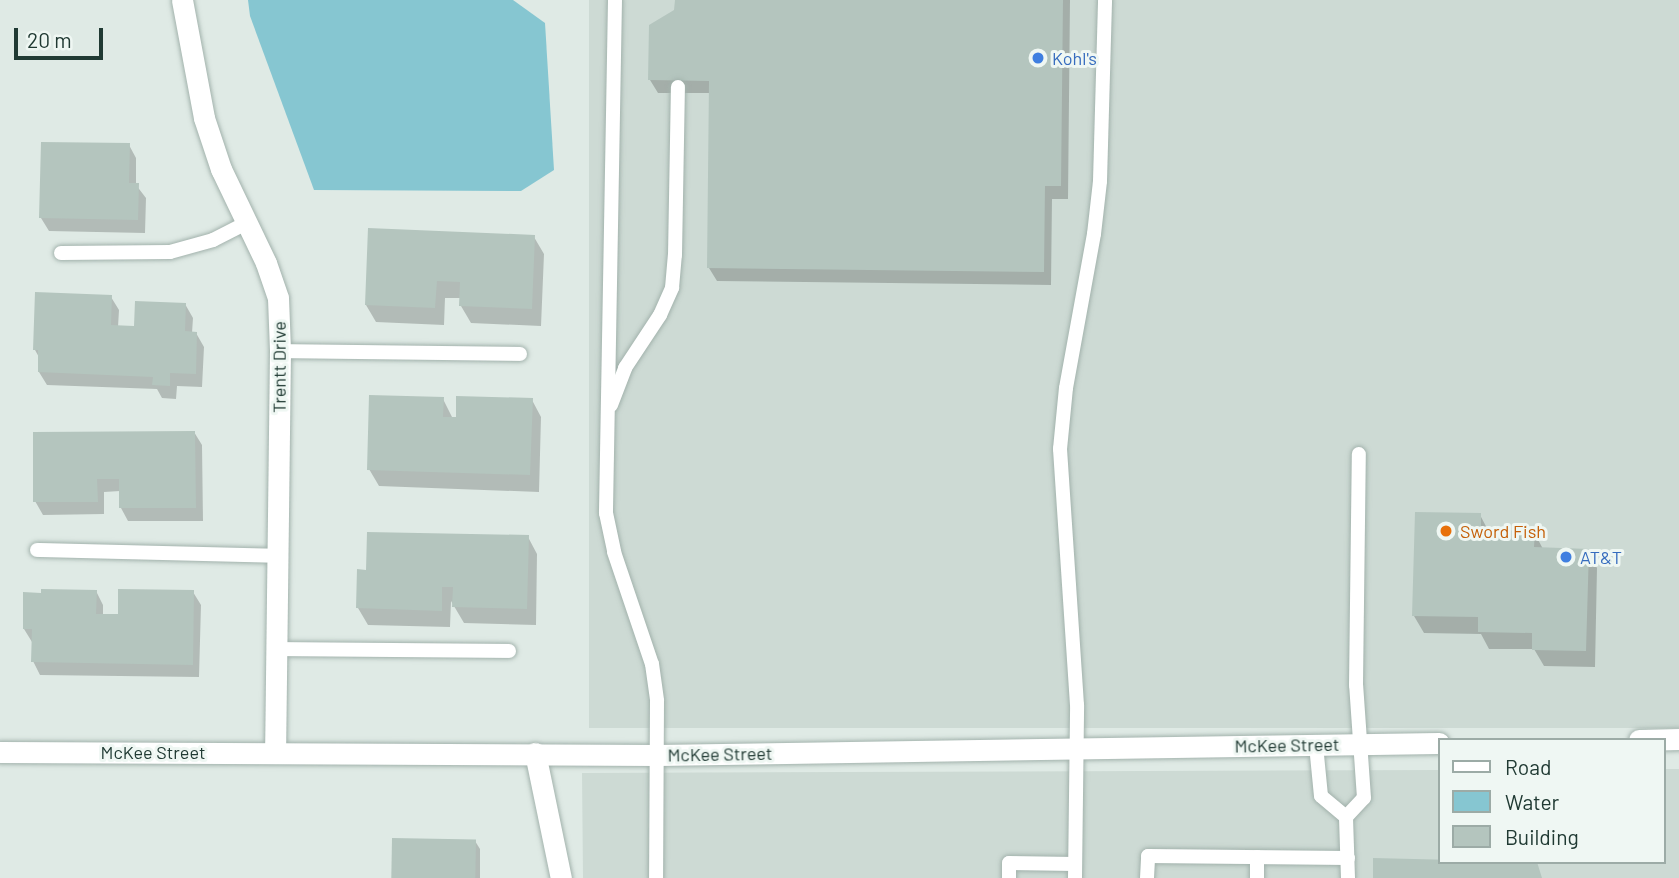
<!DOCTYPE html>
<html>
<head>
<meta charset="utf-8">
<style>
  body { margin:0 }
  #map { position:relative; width:1679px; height:878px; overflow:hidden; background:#dfeae5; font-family:Barlow,sans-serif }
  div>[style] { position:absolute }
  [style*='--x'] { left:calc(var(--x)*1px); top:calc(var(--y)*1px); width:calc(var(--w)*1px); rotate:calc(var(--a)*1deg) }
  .built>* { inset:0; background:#cddad4; transform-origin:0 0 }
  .water>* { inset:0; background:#86c6d1 }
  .shadow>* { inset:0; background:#0003 }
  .building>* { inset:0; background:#b4c5be; transform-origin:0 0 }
  .roads { filter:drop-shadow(0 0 2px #a2b2ac) drop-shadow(0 0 2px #a2b2ac) }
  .lane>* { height:14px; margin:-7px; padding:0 7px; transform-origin:7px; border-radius:7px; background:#fff }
  .street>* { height:21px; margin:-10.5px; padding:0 10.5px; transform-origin:10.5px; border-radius:10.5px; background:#fff }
  .secondary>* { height:21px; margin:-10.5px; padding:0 10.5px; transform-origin:10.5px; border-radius:10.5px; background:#fff }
  .dots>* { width:19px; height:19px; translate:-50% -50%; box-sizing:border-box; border:4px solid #eff7f3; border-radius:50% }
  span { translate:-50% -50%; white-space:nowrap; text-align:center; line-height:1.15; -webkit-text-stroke:6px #eff7f3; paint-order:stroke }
  .shop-label { font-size:18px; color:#366cbe }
  .left { translate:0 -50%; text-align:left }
  .street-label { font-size:18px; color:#203a33 }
  .food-label { font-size:18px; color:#c56008 }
  .legend { position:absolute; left:1438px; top:738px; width:228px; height:126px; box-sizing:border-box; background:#eff7f3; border:2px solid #9caba6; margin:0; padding:9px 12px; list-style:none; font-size:21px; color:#203a33 }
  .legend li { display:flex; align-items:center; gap:14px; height:35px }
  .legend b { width:35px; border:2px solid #9caba6 }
  .scale { position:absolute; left:14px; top:28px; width:89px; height:32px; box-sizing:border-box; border:4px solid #203a33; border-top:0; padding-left:9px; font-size:21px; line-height:24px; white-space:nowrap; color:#203a33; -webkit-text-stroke:5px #eff7f3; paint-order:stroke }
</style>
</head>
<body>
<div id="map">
  <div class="built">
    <i style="left:589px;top:0;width:1090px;height:728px"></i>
    <i style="clip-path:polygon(1663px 769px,1679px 769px,1679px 878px,583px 878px,582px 773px,1439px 770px,1439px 862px,1663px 862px)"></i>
  </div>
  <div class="water">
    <i style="clip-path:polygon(248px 0,513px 0,545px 23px,554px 170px,521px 191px,314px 190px,250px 16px)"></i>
  </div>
  <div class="shadow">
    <i style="clip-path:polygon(676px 0,1070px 0,1068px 199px,1052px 199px,1051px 285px,717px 281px,709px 268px,711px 93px,658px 93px,650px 80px,676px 11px)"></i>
    <i style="clip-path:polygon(129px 145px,136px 158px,136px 185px,146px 198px,145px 233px,49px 231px,41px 218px)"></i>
    <i style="clip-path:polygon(534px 237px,544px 254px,541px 326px,471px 323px,461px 306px,461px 298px,445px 298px,444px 325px,376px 322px,366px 305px)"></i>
    <i style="clip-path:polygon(111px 297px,119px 310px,118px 327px,136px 327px,185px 304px,193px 318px,192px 333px,196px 333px,204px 347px,202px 387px,177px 386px,176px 399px,162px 398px,157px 389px,47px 385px,39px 372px,40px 359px,35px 350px)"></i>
    <i style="clip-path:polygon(443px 399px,453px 419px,532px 400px,541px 417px,539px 492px,379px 486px,369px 469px)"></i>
    <i style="clip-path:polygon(194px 432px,202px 445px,203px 521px,128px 521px,121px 508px,120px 491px,104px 492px,104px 514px,43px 515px,35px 501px)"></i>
    <i style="clip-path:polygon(1480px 515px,1489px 532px,1534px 532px,1543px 549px,1588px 551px,1597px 568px,1595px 667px,1544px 666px,1534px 649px,1489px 649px,1481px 634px,1424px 633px,1414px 616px)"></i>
    <i style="clip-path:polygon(528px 537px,537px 554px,536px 625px,464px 623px,451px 601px,450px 627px,368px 625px,358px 608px,368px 571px)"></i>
    <i style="clip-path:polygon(96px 591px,103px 605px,103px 616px,120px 616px,193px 592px,201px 605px,199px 677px,40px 675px,33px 661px,32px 642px,24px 629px)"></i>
    <i style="clip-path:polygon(475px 841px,480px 849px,480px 878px,393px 878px)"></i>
  </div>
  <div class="building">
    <i style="clip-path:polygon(675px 0,1063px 0,1061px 186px,1045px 186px,1044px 272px,707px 268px,709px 81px,648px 80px,649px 25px,674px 10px)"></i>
    <i style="clip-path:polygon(41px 142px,130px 143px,129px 183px,139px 183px,138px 220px,39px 218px)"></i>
    <i style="clip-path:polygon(368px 228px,535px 235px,532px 309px,459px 306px,460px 282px,437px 281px,435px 308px,365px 305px)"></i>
    <i style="clip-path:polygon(35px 292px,112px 295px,111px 325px,134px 326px,135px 301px,186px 303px,185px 331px,197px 332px,196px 374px,170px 373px,170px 386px,152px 385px,153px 377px,38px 372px,38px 350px,33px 350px)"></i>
    <i style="clip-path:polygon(369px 395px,444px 397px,443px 417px,456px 417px,456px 396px,533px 398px,530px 475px,367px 470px)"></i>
    <i style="clip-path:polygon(195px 431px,196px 508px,119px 508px,119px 479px,97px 479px,98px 502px,33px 502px,33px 432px)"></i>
    <i style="clip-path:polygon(1415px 512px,1481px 513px,1481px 530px,1535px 531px,1534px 547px,1589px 549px,1586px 651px,1532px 650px,1532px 633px,1478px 632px,1478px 617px,1412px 616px)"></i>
    <i style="clip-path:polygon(367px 532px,529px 535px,527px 609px,452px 607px,453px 587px,442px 587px,442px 611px,356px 608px,357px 569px,366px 570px)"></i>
    <i style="clip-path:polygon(41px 589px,97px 590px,96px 614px,118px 614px,118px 589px,194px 590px,193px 665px,31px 662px,32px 629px,23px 629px,23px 592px,41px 593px)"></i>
    <i style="left:392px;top:838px;width:84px;height:40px;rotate:1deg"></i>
    <i style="clip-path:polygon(1373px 858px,1537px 862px,1542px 878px,1373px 878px)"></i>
  </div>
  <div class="roads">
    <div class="lane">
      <i style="--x:615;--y:0;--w:513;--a:91.01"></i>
      <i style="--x:606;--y:513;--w:40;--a:78"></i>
      <i style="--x:614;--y:552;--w:118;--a:71.3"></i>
      <i style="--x:652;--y:664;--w:37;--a:82"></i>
      <i style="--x:657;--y:701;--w:177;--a:90.3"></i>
      <i style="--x:61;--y:253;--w:109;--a:-0.5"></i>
      <i style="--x:170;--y:252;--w:45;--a:-15.6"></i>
      <i style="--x:213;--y:240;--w:38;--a:-27"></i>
      <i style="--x:280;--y:351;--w:240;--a:0.7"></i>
      <i style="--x:611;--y:405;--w:40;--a:-69"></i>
      <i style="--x:625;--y:368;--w:64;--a:-56.6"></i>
      <i style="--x:660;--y:315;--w:30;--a:-66"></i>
      <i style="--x:672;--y:288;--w:33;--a:-85"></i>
      <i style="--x:675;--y:255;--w:168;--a:-89"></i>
      <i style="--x:37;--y:550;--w:241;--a:1.4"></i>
      <i style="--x:277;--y:649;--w:232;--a:0.5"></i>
      <i style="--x:1316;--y:745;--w:51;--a:84.4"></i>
      <i style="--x:1321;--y:796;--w:33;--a:40"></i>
      <i style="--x:1009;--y:878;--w:15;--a:-90"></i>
      <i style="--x:1009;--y:863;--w:66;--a:0.9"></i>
      <i style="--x:1075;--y:878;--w:173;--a:-89.3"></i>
      <i style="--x:1077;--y:705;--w:257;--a:-93.8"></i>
      <i style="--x:1060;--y:449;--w:61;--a:-84.4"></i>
      <i style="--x:1066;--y:388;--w:157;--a:-79.7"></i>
      <i style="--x:1094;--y:234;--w:53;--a:-83.5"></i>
      <i style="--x:1100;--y:181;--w:181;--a:-88.4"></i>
      <i style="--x:1147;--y:878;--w:22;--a:-87"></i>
      <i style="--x:1148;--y:856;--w:200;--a:0.6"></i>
      <i style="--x:1257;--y:878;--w:21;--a:-90"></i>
      <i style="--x:1348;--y:878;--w:61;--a:-91.9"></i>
      <i style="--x:1346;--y:817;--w:26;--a:-47"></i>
      <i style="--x:1364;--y:798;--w:113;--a:-94"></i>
      <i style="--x:1356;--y:685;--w:231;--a:-89.3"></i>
    </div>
    <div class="street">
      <i style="--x:182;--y:0;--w:120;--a:79.4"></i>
      <i style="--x:204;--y:118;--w:54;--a:71.6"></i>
      <i style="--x:221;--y:169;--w:104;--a:64.4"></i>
      <i style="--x:266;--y:263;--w:37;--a:71"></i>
      <i style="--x:278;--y:298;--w:53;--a:87.8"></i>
      <i style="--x:280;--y:351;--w:400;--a:90.7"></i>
      <i style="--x:535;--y:753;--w:128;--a:78.3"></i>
    </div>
    <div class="secondary">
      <i style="--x:1639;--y:740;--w:40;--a:-1.4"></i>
      <i style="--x:0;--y:752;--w:658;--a:0.26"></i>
      <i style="--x:658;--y:755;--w:781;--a:-0.88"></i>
    </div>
  </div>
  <div class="dots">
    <i style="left:1038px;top:58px;background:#3f7fe0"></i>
    <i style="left:1446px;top:531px;background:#e8710a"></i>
    <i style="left:1566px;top:557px;background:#3f7fe0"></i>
  </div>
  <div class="shop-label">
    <span class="left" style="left:1052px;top:58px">Kohl's</span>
    <span class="left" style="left:1580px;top:557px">AT&amp;T</span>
  </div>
  <div class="street-label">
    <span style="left:279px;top:367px;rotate:-90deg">Trentt Drive</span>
    <span style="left:1287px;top:745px;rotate:-1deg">McKee Street</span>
    <span style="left:153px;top:752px">McKee Street</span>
    <span style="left:720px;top:754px;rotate:-1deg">McKee Street</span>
  </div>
  <div class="food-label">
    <span class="left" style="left:1460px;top:531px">Sword Fish</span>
  </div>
  <ul class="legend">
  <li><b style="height:9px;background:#fff"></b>Road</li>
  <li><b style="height:19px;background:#86c6d1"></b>Water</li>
  <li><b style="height:19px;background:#b4c5be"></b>Building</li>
  </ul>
  <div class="scale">20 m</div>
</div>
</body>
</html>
